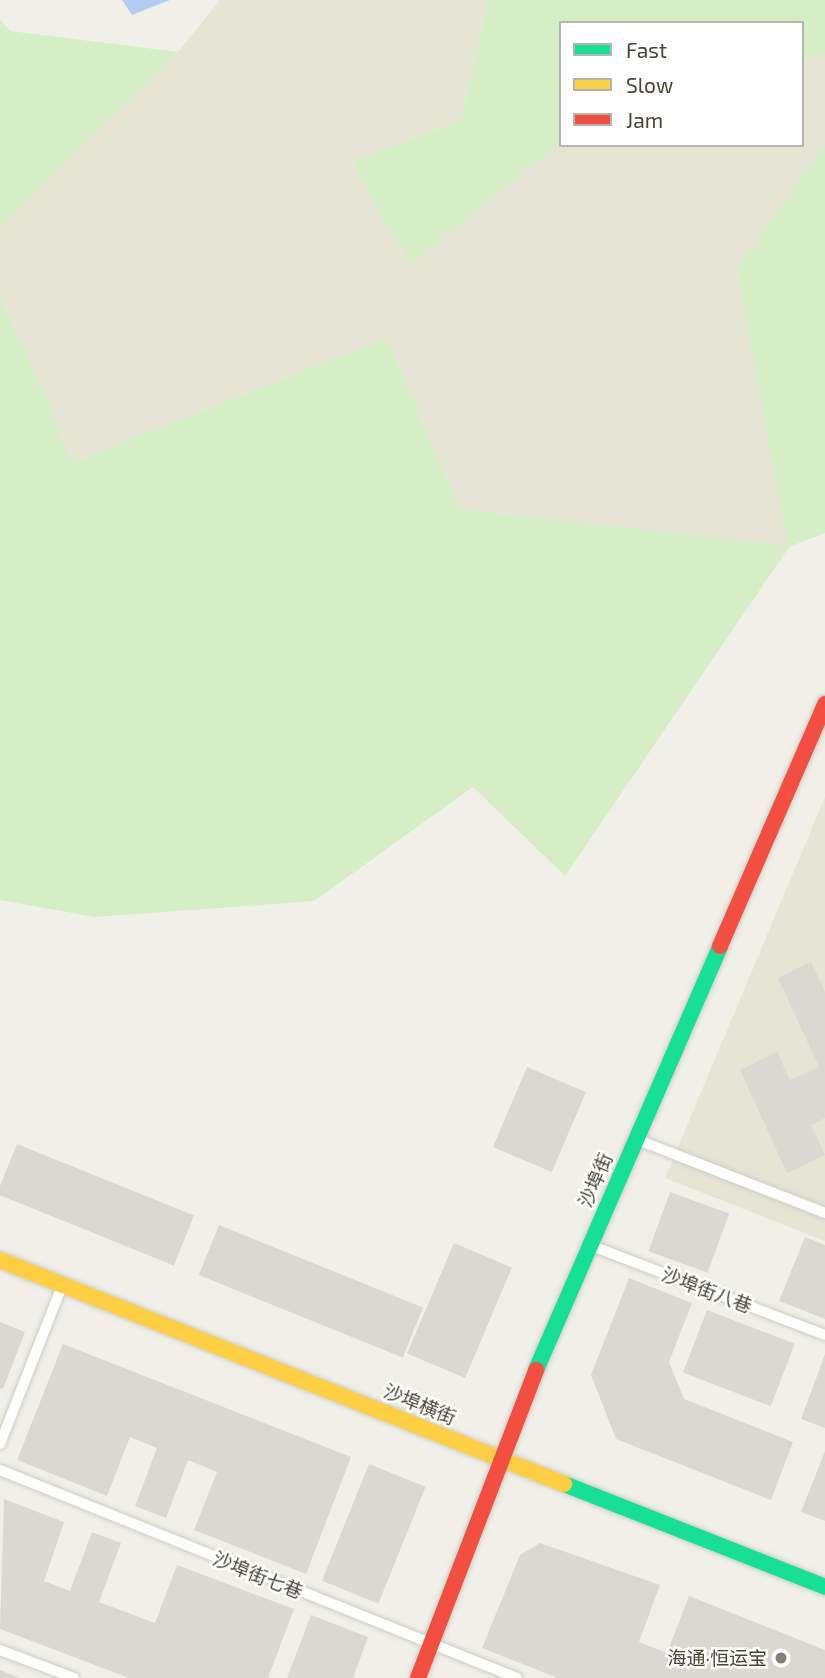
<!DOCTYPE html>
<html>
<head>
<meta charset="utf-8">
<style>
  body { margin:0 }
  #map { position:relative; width:825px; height:1678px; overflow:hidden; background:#f0f0e8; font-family:"Exo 2","Noto Sans SC",sans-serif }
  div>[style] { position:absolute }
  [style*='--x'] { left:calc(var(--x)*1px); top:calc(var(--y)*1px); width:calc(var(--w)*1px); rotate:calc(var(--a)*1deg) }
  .residential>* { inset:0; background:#e5e4d5 }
  .green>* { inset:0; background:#d5eec6 }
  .water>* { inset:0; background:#b5ccf2 }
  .building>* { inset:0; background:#dad9d1; transform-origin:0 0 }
  .roads { filter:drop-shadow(0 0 2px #cecec6) drop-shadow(0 0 2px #cecec6) }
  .lane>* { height:10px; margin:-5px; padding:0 5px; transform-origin:5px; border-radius:5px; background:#fdfdfc }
  .fast>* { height:16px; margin:-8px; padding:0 8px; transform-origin:8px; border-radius:8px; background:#16e098 }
  .slow>* { height:16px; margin:-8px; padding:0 8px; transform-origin:8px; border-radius:8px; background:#ffcf43 }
  .jam>* { height:16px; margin:-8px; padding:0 8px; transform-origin:8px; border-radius:8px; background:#f24e42 }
  .dots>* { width:19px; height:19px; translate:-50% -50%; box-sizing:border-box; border:4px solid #fff; border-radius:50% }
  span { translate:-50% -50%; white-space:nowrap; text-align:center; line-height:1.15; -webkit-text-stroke:5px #fff; paint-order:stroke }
  .street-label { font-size:19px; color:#474434 }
  .poi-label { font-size:19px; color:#474434 }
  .right { translate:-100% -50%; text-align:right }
  .legend { position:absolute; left:559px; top:21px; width:245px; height:126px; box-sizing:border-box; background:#fff; border:2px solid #b5b4ae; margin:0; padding:9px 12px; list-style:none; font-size:21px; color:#474434 }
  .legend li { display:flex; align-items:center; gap:14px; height:35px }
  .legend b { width:35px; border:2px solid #b5b4ae }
</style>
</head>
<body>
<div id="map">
  <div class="residential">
    <i style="clip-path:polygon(220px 0,488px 0,461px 120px,352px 162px,410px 265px,561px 142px,802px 145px,802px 58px,825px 56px,825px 143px,737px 269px,789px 547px,460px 509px,387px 338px,73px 462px,0 294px,0 228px,178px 52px)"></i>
    <i style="clip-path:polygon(825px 797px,825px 1241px,665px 1178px)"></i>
  </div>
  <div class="green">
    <i style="clip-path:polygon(488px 0,825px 0,825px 56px,802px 58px,802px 23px,561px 23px,561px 142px,410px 265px,352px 162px,461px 120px)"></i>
    <i style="clip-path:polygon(0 19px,10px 31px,178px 52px,0 228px)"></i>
    <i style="clip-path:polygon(825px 143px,825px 533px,789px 547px,565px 876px,473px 787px,314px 901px,95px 917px,0 900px,0 294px,73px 462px,387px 338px,460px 509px,788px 546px,737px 269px)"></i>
  </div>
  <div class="water">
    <i style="clip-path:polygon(122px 0,170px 0,132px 15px)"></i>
  </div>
  <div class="building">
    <i style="clip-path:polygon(811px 962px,825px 992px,825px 1118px,811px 1125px,825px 1155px,787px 1173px,740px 1070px,777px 1052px,790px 1080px,819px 1067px,778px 978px)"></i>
    <i style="left:527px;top:1067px;width:64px;height:87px;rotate:23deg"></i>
    <i style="left:17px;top:1144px;width:191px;height:54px;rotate:22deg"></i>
    <i style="left:670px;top:1192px;width:63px;height:63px;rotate:20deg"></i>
    <i style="left:219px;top:1225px;width:220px;height:54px;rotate:22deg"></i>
    <i style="clip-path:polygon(805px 1237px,825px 1245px,825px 1319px,779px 1301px)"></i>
    <i style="left:454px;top:1243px;width:63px;height:120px;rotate:23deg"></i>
    <i style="clip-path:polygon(629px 1278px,692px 1303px,669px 1362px,684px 1399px,793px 1442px,771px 1500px,616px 1439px,591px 1375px)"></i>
    <i style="left:707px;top:1310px;width:94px;height:67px;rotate:21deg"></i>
    <i style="clip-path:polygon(0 1322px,25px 1332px,3px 1389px,0 1388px)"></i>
    <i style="clip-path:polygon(63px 1344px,351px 1457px,306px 1574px,194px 1530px,217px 1472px,188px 1460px,166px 1518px,135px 1506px,157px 1448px,130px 1437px,107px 1496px,17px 1460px)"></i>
    <i style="clip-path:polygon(825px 1354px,825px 1428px,801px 1419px)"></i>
    <i style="clip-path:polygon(825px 1451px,825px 1521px,801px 1512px)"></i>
    <i style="left:369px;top:1464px;width:61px;height:126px;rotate:22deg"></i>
    <i style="clip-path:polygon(4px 1499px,64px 1522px,44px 1581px,70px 1591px,92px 1532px,121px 1543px,99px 1602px,155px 1623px,177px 1565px,294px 1609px,268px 1678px,129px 1678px,0 1629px)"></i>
    <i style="clip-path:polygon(540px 1543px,660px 1585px,639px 1642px,667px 1653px,689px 1596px,825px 1650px,825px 1678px,558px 1678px,482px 1648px,520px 1555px)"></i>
    <i style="clip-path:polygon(311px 1615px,368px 1637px,353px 1678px,287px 1678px)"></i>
    <i style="clip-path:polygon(0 1670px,20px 1678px,0 1678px)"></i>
  </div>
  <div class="roads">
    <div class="lane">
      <i style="--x:638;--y:1140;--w:201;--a:21.3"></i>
      <i style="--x:592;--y:1246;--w:249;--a:20.9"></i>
      <i style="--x:0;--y:1444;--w:170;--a:-68.6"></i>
      <i style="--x:0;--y:1470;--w:557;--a:21.92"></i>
      <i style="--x:0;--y:1650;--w:79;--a:20.7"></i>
    </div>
    <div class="fast">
      <i style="--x:536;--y:1370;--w:462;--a:-66.5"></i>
      <i style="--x:564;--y:1484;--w:281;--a:21.5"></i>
    </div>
    <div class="slow">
      <i style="--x:0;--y:1260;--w:607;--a:21.66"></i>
    </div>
    <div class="jam">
      <i style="--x:720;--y:946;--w:264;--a:-66.5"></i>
      <i style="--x:418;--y:1678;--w:330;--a:-69"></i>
    </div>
  </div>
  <div class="dots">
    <i style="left:781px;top:1658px;background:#828073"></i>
  </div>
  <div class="street-label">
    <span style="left:595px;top:1180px;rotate:-67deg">沙埠街</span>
    <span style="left:707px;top:1290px;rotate:21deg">沙埠街八巷</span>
    <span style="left:420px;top:1404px;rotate:22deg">沙埠横街</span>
    <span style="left:258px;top:1575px;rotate:22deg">沙埠街七巷</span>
  </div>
  <div class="poi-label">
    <span class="right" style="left:767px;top:1658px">海通·恒运宝</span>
  </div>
  <ul class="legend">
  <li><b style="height:9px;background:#16e098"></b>Fast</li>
  <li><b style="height:9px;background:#ffcf43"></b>Slow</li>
  <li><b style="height:9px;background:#f24e42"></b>Jam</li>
  </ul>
</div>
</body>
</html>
